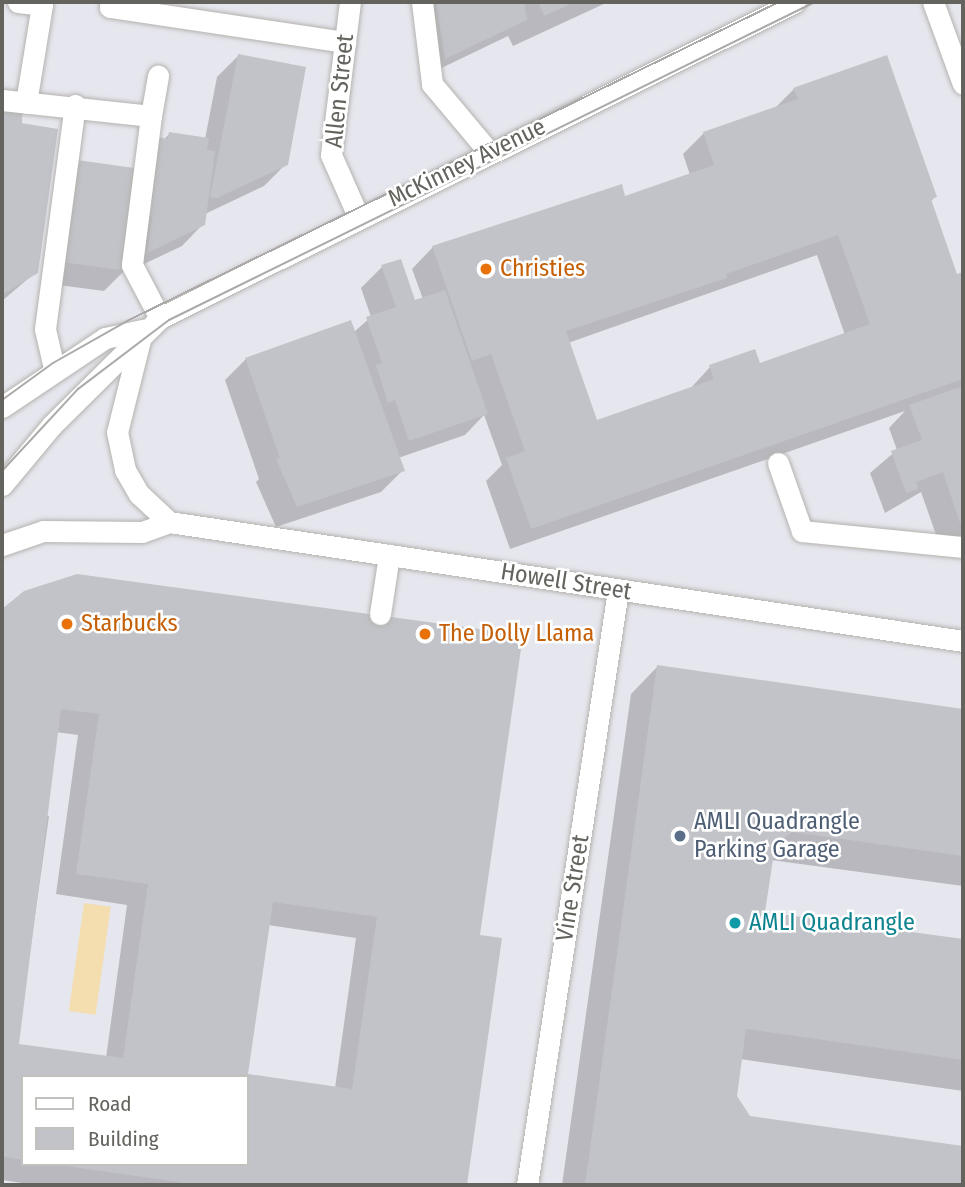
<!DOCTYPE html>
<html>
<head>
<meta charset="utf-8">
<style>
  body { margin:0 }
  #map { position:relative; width:965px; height:1187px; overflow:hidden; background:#e6e6ee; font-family:"Fira Sans Condensed",sans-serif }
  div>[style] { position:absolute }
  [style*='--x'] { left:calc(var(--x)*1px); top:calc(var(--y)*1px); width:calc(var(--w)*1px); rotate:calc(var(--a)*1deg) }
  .water>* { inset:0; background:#f4deaf; transform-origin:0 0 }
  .shadow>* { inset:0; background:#0003 }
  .building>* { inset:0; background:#c2c3c9; transform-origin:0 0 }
  .roads { filter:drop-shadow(0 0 2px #b4b3ae) drop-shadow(0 0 2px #b4b3ae) }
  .service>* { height:21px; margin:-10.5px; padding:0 10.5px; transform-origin:10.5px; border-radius:10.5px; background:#fff }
  .minor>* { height:21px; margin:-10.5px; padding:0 10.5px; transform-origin:10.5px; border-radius:10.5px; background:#fff }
  .tertiary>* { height:21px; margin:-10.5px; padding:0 10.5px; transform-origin:10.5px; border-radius:10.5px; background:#fff }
  .tram>* { height:2px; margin:-1px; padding:0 1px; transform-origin:1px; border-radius:1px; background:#abaaa9 }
  .dots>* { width:19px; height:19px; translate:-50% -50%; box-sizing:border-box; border:4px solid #fff; border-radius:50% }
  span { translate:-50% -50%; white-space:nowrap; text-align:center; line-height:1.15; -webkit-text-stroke:5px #fff; paint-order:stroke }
  .street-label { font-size:24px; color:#64635d }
  .food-label { font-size:24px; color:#c56008 }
  .left { translate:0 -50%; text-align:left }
  .service-label { font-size:24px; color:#4e5e75 }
  .culture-label { font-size:24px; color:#0d838f }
  .frame { position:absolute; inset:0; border:4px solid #64635d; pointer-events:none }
  .legend { position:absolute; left:21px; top:1075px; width:228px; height:91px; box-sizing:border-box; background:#fff; border:2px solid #c1c1be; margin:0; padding:9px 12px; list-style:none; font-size:21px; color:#64635d }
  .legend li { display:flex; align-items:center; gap:14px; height:35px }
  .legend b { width:35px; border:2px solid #c1c1be }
</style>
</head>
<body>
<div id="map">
  <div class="water">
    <i style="left:84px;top:903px;width:27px;height:109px;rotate:8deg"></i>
  </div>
  <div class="shadow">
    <i style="clip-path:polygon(416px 2px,608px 2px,513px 46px,508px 36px,429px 74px)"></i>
    <i style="clip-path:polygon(238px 56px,286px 164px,264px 186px,205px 214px,203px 224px,182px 246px,127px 272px,127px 268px,104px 291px,43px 283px,169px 134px,205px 139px,217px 77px)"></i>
    <i style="clip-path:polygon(evenodd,794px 89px,935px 197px,930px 202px,956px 276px,963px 274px,963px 535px,939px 543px,921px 492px,885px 513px,870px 473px,897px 450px,889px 428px,905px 411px,510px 549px,486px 481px,502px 465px,484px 415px,465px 435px,398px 458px,403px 470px,381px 492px,276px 527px,256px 482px,259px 479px,225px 380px,246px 359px,354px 332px,371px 317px,361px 288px,382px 267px,414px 302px,423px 299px,412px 269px,433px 247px,624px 198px,690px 175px,683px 154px,704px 133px,775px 108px,794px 89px,817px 255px,845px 335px,759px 366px,710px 367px,690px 389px,596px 422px,568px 343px,817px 255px)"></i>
    <i style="clip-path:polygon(2px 111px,21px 113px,36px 272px,2px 301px)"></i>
    <i style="clip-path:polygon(evenodd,25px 592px,478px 936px,500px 939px,465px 1185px,36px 1185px,2px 1180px,2px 612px,25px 592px,56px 732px,78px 735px,56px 894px,127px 905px,106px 1058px,17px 1045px,49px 816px,45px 816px,56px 732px,25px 592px,268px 925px,356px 938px,335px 1088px,246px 1075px,268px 925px,25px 592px,23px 1077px,247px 1077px,247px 1164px,23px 1164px,23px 1077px)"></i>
    <i style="clip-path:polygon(658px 666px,963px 710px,963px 886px,771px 860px,763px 914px,963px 941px,963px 1091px,740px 1059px,735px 1097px,749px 1117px,963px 1148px,963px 1185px,562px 1185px,631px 694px)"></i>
  </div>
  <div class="building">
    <i style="clip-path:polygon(436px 2px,524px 2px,527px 20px,445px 59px)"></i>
    <i style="clip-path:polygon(538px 2px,575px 2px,544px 16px)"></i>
    <i style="clip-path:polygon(238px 54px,306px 67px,288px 165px,217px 198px,210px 197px)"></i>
    <i style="clip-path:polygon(evenodd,887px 55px,937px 197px,931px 199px,957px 274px,963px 272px,963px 379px,531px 529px,506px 458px,525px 451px,491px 354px,472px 361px,432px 246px,622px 184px,625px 196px,714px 165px,703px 132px,798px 99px,793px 88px,887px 55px,838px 235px,870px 324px,760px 363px,755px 349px,709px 365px,714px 379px,597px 420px,566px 331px,727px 278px,726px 274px,838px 235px)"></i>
    <i style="clip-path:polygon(2px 109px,23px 112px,21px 123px,58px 129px,38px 273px,2px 295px)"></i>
    <i style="clip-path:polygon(169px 132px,209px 138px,207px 150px,215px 151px,205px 225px,147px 253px,152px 217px,147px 216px,158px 137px,168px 139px)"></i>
    <i style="left:77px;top:160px;width:65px;height:103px;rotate:8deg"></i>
    <i style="clip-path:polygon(401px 259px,415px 300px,445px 290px,488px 414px,409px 441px,395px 400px,388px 403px,376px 365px,382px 363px,366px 317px,396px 307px,381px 265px)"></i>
    <i style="clip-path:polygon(351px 320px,405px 471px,297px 507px,276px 459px,280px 458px,245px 358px)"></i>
    <i style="clip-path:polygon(963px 386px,963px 522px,960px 523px,943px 472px,916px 482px,918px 489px,906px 493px,891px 451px,922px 440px,909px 405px)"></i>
    <i style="clip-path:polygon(evenodd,77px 574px,523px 635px,480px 935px,502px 938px,467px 1185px,198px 1185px,66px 1166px,247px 1164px,247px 1077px,23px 1077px,23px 1160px,2px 1156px,2px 609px,24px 591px,77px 574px,61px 709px,99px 714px,76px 874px,148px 884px,123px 1058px,19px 1044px,61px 709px,77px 574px,273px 902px,377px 917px,352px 1089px,248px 1074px,273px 902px)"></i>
    <i style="clip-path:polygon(657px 665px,963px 709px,963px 856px,792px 832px,775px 846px,765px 912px,963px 939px,963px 1060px,746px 1029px,737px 1096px,750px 1116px,963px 1146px,963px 1185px,585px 1185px)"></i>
  </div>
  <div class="roads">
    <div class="service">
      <i style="--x:18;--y:2;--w:24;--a:7"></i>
      <i style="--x:42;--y:5;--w:99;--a:99.3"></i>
      <i style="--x:111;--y:2;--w:5;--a:101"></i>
      <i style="--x:110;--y:7;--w:238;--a:8.5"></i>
      <i style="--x:422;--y:2;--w:83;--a:83"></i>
      <i style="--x:432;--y:84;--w:89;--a:50"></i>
      <i style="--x:2;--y:100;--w:150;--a:6.1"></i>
      <i style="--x:151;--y:116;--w:41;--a:-80.1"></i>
      <i style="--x:151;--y:116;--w:150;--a:97.3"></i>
      <i style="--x:132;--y:265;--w:60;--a:62.2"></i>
      <i style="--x:54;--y:368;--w:40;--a:-103"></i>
      <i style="--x:45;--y:329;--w:226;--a:-82.4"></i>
      <i style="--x:778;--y:463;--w:72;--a:70.6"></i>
      <i style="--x:802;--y:531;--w:162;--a:5.7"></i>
      <i style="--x:380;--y:614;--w:60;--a:-81.3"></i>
    </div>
    <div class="minor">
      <i style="--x:350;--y:2;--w:154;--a:97.1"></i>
      <i style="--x:331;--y:155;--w:67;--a:66.1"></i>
      <i style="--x:933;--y:2;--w:87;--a:69.9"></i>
      <i style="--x:142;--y:332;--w:103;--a:104"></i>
      <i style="--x:117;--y:432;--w:39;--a:78"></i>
      <i style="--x:125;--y:470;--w:28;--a:60"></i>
      <i style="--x:139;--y:494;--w:41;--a:43"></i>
      <i style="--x:2;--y:545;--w:43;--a:-18.9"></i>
      <i style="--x:43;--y:531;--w:99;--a:0.6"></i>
      <i style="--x:142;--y:532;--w:29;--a:-20"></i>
      <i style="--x:169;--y:522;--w:803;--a:8.52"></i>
      <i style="--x:527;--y:1185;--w:602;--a:-81.3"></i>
    </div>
    <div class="tertiary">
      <i style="--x:2;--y:407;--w:124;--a:-33.8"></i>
      <i style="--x:105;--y:338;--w:39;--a:-12"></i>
      <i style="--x:2;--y:485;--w:78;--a:-50.2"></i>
      <i style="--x:52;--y:425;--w:152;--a:-44.7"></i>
      <i style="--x:160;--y:318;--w:709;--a:-26.46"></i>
    </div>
  </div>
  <div class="tram">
    <i style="--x:2;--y:400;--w:63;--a:-36"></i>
    <i style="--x:53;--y:363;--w:87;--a:-29.5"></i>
    <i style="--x:129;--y:320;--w:724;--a:-26.07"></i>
    <i style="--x:2;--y:471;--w:112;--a:-47.2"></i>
    <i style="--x:78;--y:389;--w:114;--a:-37.2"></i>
    <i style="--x:169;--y:320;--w:720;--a:-26.21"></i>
  </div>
  <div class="dots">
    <i style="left:486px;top:269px;background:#e8710a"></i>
    <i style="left:67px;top:624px;background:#e8710a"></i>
    <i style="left:425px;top:634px;background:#e8710a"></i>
    <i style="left:680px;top:836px;background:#5c6f8a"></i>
    <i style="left:735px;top:923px;background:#0f9aa8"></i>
  </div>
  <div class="street-label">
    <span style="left:340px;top:91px;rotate:-84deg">Allen Street</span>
    <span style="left:467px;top:163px;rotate:-26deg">McKinney Avenue</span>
    <span style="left:566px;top:582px;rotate:9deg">Howell Street</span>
    <span style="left:573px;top:888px;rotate:-81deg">Vine Street</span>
  </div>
  <div class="food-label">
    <span class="left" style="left:500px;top:269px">Christies</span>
    <span class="left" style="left:81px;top:624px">Starbucks</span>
    <span class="left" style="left:439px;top:634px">The Dolly Llama</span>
  </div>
  <div class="service-label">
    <span class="left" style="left:694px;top:836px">AMLI Quadrangle<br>Parking Garage</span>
  </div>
  <div class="culture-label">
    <span class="left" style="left:749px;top:923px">AMLI Quadrangle</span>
  </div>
  <div class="frame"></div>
  <ul class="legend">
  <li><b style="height:9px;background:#fff"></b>Road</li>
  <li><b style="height:19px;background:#c2c3c9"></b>Building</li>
  </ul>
</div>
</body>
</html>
